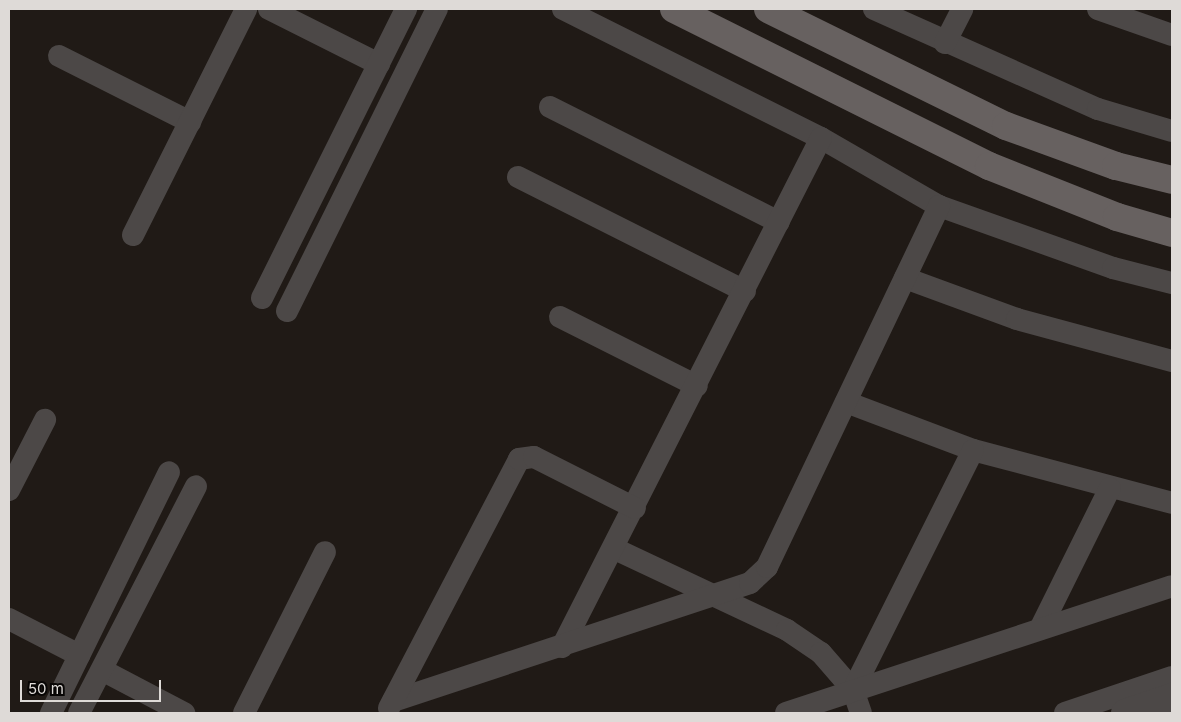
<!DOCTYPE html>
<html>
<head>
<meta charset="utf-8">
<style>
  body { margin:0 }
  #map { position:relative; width:1181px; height:722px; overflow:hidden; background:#201a16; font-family:Inter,sans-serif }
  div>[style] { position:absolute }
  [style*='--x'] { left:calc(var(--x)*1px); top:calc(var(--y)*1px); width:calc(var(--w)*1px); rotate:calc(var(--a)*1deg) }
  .minor>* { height:22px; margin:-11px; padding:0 11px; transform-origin:11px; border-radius:11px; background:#4c4847 }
  .tertiary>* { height:28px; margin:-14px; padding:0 14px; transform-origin:14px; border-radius:14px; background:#4c4847 }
  .secondary>* { height:28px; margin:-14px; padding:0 14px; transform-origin:14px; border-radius:14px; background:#676160 }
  span { translate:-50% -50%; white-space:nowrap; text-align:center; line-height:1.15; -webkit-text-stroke:4.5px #080605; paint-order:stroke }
  .frame { position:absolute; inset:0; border:10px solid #dedad7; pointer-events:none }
  .scale { position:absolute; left:20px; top:680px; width:141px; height:22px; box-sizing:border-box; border:2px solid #dedad7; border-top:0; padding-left:6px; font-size:15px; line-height:18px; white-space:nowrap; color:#dedad7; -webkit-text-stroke:4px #080605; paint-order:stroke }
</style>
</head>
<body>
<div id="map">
  <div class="minor">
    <i style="--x:269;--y:9;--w:123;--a:26.6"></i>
    <i style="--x:563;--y:9;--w:288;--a:26.6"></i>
    <i style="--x:821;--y:138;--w:136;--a:30"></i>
    <i style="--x:939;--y:206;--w:185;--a:19.6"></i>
    <i style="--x:1113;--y:268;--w:61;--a:14.3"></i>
    <i style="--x:874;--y:9;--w:245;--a:24.1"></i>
    <i style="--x:1098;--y:109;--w:77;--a:16.6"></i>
    <i style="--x:1098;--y:9;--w:78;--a:19.4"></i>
    <i style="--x:945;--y:43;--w:38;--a:-63"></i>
    <i style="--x:59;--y:56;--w:147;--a:26.7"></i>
    <i style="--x:550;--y:107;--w:256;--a:26.7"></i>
    <i style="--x:518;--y:177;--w:254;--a:26.7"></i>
    <i style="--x:133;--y:235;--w:253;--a:-63.4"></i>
    <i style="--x:905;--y:278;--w:119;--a:20.1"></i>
    <i style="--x:1017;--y:319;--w:161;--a:15.2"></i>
    <i style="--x:262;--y:298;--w:323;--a:-63.5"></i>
    <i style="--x:287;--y:311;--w:337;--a:-63.6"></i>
    <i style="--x:560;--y:317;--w:153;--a:26.7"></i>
    <i style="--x:846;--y:402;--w:136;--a:20.7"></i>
    <i style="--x:973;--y:450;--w:206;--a:14.9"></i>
    <i style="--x:9;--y:490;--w:79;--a:-62.8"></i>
    <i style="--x:615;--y:549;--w:190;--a:25.2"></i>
    <i style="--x:787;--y:630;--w:41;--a:34.1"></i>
    <i style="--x:821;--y:653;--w:49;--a:49.1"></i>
    <i style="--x:853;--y:690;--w:24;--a:71"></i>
    <i style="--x:9;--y:619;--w:79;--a:27.2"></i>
    <i style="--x:1040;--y:629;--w:157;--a:-63.6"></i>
    <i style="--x:562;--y:647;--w:571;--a:-63.03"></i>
    <i style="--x:102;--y:670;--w:93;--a:27.7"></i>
    <i style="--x:853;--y:690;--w:268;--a:-63.4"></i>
    <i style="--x:393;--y:701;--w:376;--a:-18.3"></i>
    <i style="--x:750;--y:583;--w:23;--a:-43"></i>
    <i style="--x:767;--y:567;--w:400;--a:-64.5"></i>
    <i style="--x:389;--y:708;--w:281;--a:-62.4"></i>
    <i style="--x:519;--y:459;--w:15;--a:-8"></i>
    <i style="--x:534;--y:457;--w:113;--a:26.8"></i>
    <i style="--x:51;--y:713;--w:268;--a:-63.9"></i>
    <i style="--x:79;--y:713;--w:255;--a:-62.7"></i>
    <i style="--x:244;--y:713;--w:180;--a:-63.3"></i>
    <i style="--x:786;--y:713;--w:406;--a:-18.2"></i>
    <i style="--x:1065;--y:713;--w:113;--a:-18.6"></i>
  </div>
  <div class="tertiary">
    <i style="--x:1125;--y:713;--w:50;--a:-18.8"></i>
  </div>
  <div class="secondary">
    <i style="--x:674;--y:9;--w:352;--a:26.5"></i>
    <i style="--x:989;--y:166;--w:138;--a:21.7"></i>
    <i style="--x:1117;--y:217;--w:57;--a:16.2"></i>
    <i style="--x:768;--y:9;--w:265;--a:26.2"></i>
    <i style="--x:1006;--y:126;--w:117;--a:20"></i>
    <i style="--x:1116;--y:166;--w:58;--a:14"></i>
  </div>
  <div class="frame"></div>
  <div class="scale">50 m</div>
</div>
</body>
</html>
